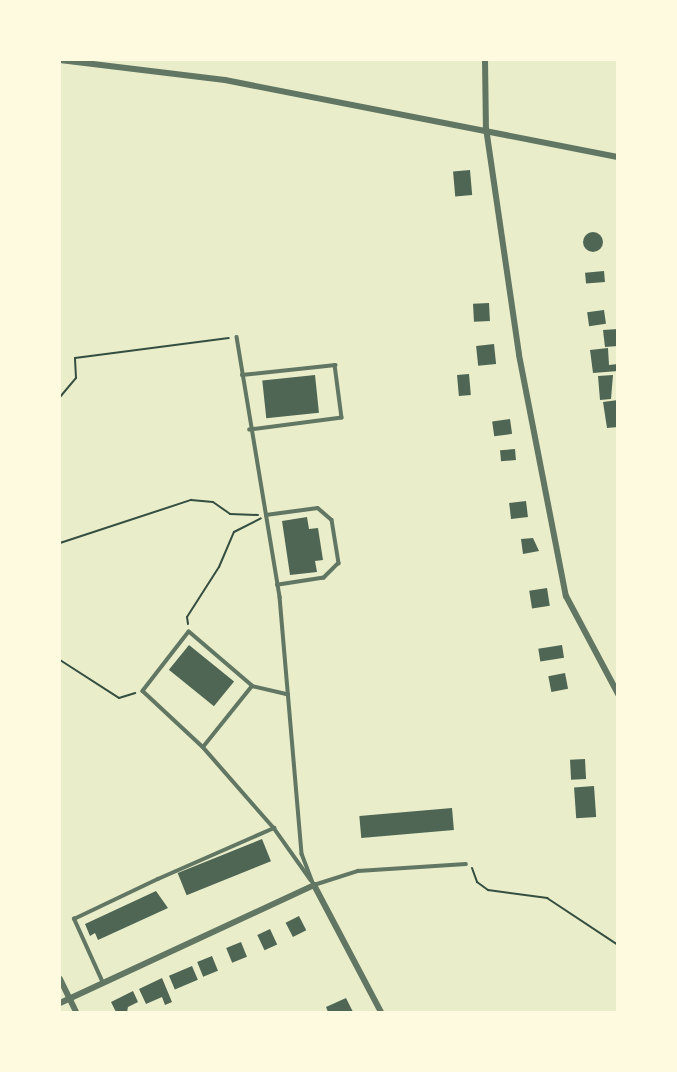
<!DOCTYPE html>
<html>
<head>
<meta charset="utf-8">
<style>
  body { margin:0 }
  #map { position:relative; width:677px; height:1072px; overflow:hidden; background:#e9edc9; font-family:"Golos Text",sans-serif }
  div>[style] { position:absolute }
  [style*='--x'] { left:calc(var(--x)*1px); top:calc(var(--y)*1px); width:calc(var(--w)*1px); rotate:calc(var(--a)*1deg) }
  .building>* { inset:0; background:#4f6655; transform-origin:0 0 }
  .round { border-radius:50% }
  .path>* { height:2px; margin:-1px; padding:0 1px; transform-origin:1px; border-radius:1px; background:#344e41 }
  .service>* { height:3.5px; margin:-1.75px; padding:0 1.75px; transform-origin:1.75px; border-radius:1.75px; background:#617663 }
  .minor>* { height:6px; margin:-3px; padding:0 3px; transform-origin:3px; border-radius:3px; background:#617663 }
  span { translate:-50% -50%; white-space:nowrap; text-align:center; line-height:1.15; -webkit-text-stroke:7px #fefae0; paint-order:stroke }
  .frame { position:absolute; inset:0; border:61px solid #fefae0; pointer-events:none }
</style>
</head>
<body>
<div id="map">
  <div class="building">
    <i style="left:470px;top:170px;width:25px;height:17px;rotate:85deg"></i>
    <i class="round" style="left:583px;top:232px;width:20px;height:20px"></i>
    <i style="left:604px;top:271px;width:11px;height:19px;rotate:85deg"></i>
    <i style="left:489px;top:303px;width:18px;height:16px;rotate:87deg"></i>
    <i style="left:604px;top:310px;width:14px;height:17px;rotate:82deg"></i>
    <i style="clip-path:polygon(618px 329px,618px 346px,605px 347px,603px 330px)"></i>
    <i style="left:494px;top:344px;width:20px;height:18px;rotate:84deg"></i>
    <i style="clip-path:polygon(608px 348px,609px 365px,618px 364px,618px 371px,593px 373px,590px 350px)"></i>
    <i style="left:469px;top:374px;width:21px;height:12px;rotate:85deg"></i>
    <i style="left:315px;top:375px;width:38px;height:53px;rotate:84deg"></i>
    <i style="clip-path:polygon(613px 375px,611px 399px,600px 400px,598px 376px)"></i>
    <i style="clip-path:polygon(618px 400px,618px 427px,607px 428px,603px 402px)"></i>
    <i style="left:510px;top:419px;width:15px;height:18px;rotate:82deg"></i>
    <i style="left:515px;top:449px;width:11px;height:15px;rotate:85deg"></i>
    <i style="left:526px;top:501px;width:16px;height:17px;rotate:83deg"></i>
    <i style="clip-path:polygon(307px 517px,309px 529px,318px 528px,323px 560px,315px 561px,317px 572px,290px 575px,282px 521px)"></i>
    <i style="clip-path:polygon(533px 538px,539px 551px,523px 554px,521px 539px)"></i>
    <i style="left:547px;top:588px;width:18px;height:18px;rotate:81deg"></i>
    <i style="left:189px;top:645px;width:58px;height:32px;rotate:39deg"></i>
    <i style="left:562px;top:645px;width:13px;height:24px;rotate:81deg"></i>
    <i style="left:565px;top:673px;width:16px;height:17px;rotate:79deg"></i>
    <i style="left:585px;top:759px;width:20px;height:15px;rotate:87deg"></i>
    <i style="left:594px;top:786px;width:31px;height:20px;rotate:86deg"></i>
    <i style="left:452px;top:808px;width:22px;height:93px;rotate:85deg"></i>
    <i style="left:262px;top:839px;width:24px;height:91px;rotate:68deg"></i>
    <i style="clip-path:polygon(156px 891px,168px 908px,98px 940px,95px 933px,90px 936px,85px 924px)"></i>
    <i style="left:299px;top:916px;width:16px;height:15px;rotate:63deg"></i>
    <i style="left:270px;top:929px;width:17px;height:14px;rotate:65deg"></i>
    <i style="left:241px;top:942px;width:16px;height:16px;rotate:68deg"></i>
    <i style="left:212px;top:956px;width:16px;height:16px;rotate:68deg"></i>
    <i style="left:192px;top:966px;width:15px;height:25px;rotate:67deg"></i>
    <i style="clip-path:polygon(162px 978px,172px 1002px,165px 1005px,162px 997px,146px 1004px,139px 989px)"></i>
    <i style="clip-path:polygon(133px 991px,138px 1002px,128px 1007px,127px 1012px,116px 1012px,111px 1002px)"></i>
    <i style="clip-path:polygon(346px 998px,353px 1012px,328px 1012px,326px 1007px)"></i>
  </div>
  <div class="path">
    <i style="--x:60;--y:397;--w:25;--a:-50"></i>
    <i style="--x:76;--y:378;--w:20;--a:-93"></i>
    <i style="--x:75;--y:358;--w:155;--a:-7.4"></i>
    <i style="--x:60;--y:543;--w:138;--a:-18.2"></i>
    <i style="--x:191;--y:500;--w:22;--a:5"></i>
    <i style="--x:213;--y:502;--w:21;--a:35"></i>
    <i style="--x:230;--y:514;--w:28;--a:2"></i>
    <i style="--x:188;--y:624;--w:7;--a:-98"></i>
    <i style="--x:187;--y:617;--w:59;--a:-57.4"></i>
    <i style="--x:219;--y:567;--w:38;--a:-67"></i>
    <i style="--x:234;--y:532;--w:30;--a:-27"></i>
    <i style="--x:60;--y:660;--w:70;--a:32.8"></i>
    <i style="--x:119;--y:698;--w:17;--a:-17"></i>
    <i style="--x:472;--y:868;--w:15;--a:70"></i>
    <i style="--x:477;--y:882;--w:14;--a:36"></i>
    <i style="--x:488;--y:890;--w:60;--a:7.7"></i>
    <i style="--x:547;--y:898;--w:85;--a:33.5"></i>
  </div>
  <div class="service">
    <i style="--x:237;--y:337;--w:264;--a:80.6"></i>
    <i style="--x:280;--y:597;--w:258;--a:85.1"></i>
    <i style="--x:302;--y:854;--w:33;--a:69"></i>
    <i style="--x:242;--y:375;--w:94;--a:-6.1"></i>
    <i style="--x:335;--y:365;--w:53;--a:82.5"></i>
    <i style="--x:342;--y:418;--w:93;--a:172.6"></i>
    <i style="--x:266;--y:515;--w:52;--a:-7.7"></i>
    <i style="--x:318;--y:508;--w:18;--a:41"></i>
    <i style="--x:332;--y:520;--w:44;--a:80.8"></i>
    <i style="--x:339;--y:563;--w:21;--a:135"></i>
    <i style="--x:324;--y:578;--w:47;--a:171.3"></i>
    <i style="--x:252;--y:686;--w:37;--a:13"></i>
    <i style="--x:203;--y:747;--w:78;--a:-51.2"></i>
    <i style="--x:252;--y:686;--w:83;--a:-139.4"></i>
    <i style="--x:189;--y:632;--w:75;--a:127.9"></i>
    <i style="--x:143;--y:691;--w:82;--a:43"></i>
    <i style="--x:203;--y:747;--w:108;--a:48.8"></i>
    <i style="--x:314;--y:885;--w:46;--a:-17.7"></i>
    <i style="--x:358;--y:871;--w:108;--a:-3.7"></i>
    <i style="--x:102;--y:981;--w:68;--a:-114.3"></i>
    <i style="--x:74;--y:919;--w:93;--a:-25.5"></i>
    <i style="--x:158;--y:879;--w:127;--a:-23.7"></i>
    <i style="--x:274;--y:828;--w:64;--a:54.6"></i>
  </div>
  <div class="minor">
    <i style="--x:60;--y:60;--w:166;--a:6.9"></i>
    <i style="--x:225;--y:80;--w:400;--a:11.1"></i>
    <i style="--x:485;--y:60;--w:68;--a:89.2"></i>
    <i style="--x:486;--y:128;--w:229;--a:81.7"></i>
    <i style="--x:519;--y:355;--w:246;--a:79"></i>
    <i style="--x:566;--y:596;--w:111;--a:62"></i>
    <i style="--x:60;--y:979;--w:37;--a:64"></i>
    <i style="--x:60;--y:1003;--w:280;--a:-24.9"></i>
    <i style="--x:314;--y:885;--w:144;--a:62.2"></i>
  </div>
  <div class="frame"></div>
</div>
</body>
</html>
